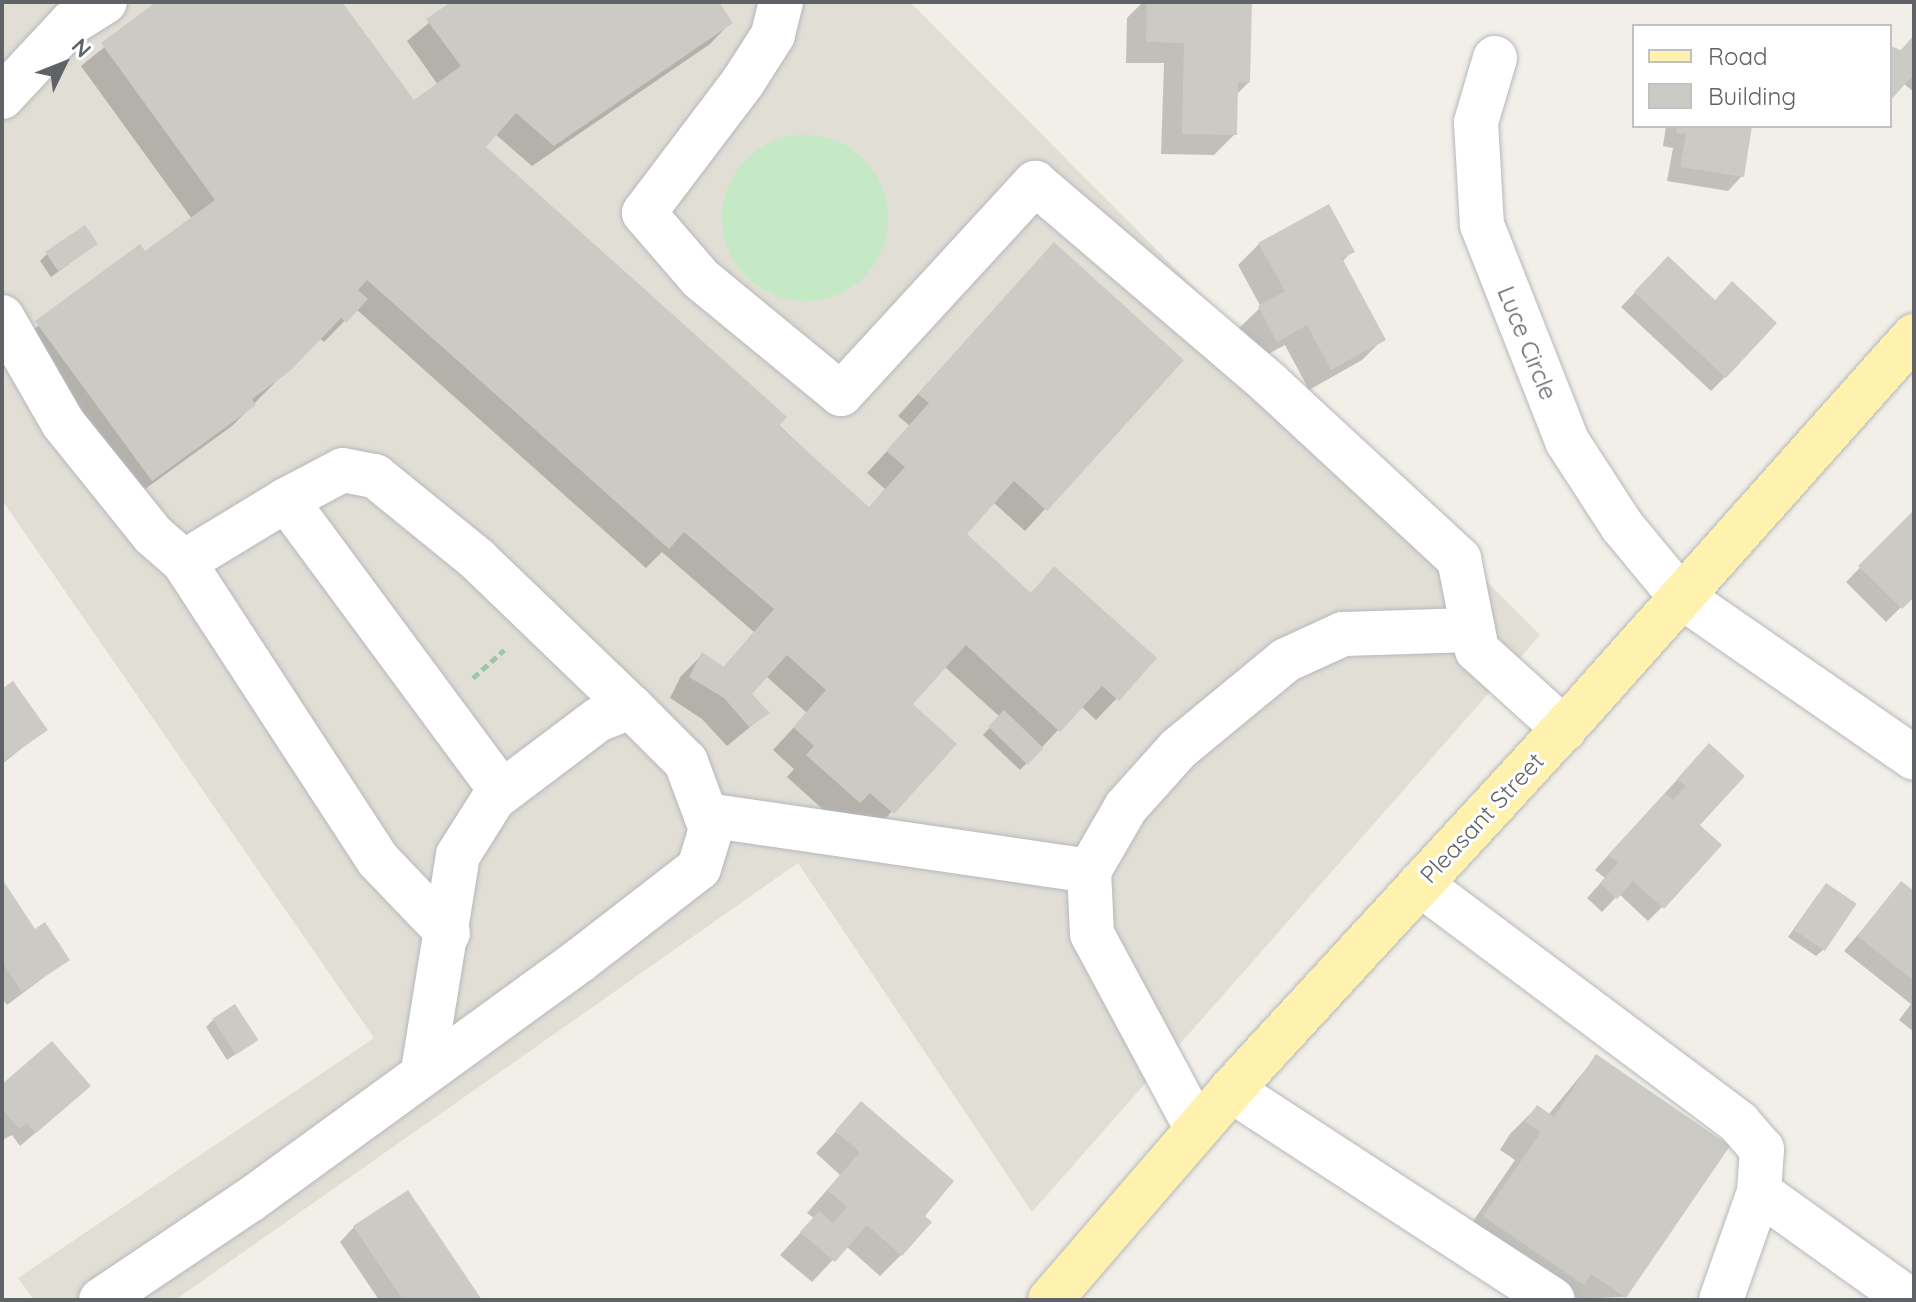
<!DOCTYPE html>
<html>
<head>
<meta charset="utf-8">
<style>
  body { margin:0 }
  #map { position:relative; width:1916px; height:1302px; overflow:hidden; background:#f1efe8; font-family:Quicksand,sans-serif }
  div>[style] { position:absolute }
  [style*='--x'] { left:calc(var(--x)*1px); top:calc(var(--y)*1px); width:calc(var(--w)*1px); rotate:calc(var(--a)*1deg) }
  .education>* { inset:0; background:#e1ded6 }
  .green>* { inset:0; background:#c5e8c5 }
  .round { border-radius:50% }
  .shadow>* { inset:0; background:#0003 }
  .building>* { inset:0; background:#cccac5; transform-origin:0 0 }
  .path>* { height:5px; margin-top:-2.5px; transform-origin:0; background:repeating-linear-gradient(90deg,#9cc7a9 0 8px,transparent 0 12px) }
  .roads { filter:drop-shadow(0 0 2px #b5b8bc) drop-shadow(0 0 2px #b5b8bc) }
  .minor>* { height:44px; margin:-22px; padding:0 22px; transform-origin:22px; border-radius:22px; background:#fff }
  .major>* { height:44px; margin:-22px; padding:0 22px; transform-origin:22px; border-radius:22px; background:#fff2af }
  span { translate:-50% -50%; white-space:nowrap; text-align:center; line-height:1.15; -webkit-text-stroke:6px #fff; paint-order:stroke }
  .street-label { font-size:24px; color:#5f6368 }
  .frame { position:absolute; inset:0; border:4px solid #5f6368; pointer-events:none }
  .legend { position:absolute; left:1632px; top:24px; width:260px; height:104px; box-sizing:border-box; background:#fff; border:2px solid #bfc1c3; margin:0; padding:10px 14px; list-style:none; font-size:24px; color:#5f6368 }
  .legend li { display:flex; align-items:center; gap:16px; height:40px }
  .legend b { width:40px; border:2px solid #bfc1c3 }
  .north { position:absolute; left:24px; top:24px; width:80px; height:80px; -webkit-text-stroke:6px #fff; paint-order:stroke; rotate:47deg; font-size:22px; font-weight:700; line-height:32px; text-align:center; color:#5f6368 }
  .north::after { content:''; display:block; margin:auto; width:28px; height:36px; background:#5f6368; clip-path:polygon(50% 0,100% 100%,50% 72%,0 100%) }
</style>
</head>
<body>
<div id="map">
  <div class="education">
    <i style="clip-path:polygon(2px 2px,910px 2px,1540px 635px,1032px 1212px,798px 863px,175px 1300px,34px 1300px,18px 1278px,374px 1038px,2px 500px)"></i>
  </div>
  <div class="green">
    <i class="round" style="left:722px;top:135px;width:166px;height:166px"></i>
  </div>
  <div class="shadow">
    <i style="clip-path:polygon(160px 2px,340px 2px,414px 103px,438px 85px,407px 41px,454px 2px,717px 2px,731px 22px,710px 44px,532px 166px,495px 134px,483px 147px,868px 509px,885px 489px,867px 473px,910px 426px,898px 416px,1033px 266px,1181px 360px,1025px 531px,993px 502px,964px 534px,1030px 594px,1054px 569px,1154px 659px,1096px 720px,1081px 706px,1020px 770px,983px 735px,1000px 717px,944px 666px,910px 704px,954px 744px,871px 834px,848px 813px,838px 823px,787px 777px,794px 769px,773px 750px,807px 713px,766px 676px,749px 694px,767px 713px,727px 746px,702px 719px,670px 698px,681px 676px,702px 655px,723px 668px,754px 632px,662px 552px,646px 568px,356px 309px,324px 342px,319px 338px,232px 426px,130px 500px,15px 344px,140px 247px,145px 254px,192px 219px,81px 66px)"></i>
    <i style="clip-path:polygon(1143px 2px,1250px 2px,1248px 83px,1236px 95px,1235px 134px,1214px 155px,1161px 154px,1164px 63px,1126px 63px,1127px 18px)"></i>
    <i style="clip-path:polygon(1914px 37px,1914px 92px,1903px 83px,1890px 98px,1890px 48px,1900px 52px)"></i>
    <i style="clip-path:polygon(1666px 126px,1750px 126px,1742px 176px,1728px 191px,1667px 181px,1673px 148px,1663px 146px)"></i>
    <i style="clip-path:polygon(96px 244px,51px 277px,40px 261px,47px 254px)"></i>
    <i style="clip-path:polygon(1259px 244px,1352px 251px,1342px 262px,1383px 339px,1362px 360px,1309px 390px,1285px 345px,1255px 361px,1238px 329px,1261px 307px,1238px 265px)"></i>
    <i style="clip-path:polygon(1668px 258px,1714px 302px,1725px 377px,1711px 391px,1621px 307px)"></i>
    <i style="clip-path:polygon(1914px 512px,1914px 594px,1886px 622px,1846px 582px)"></i>
    <i style="clip-path:polygon(2px 691px,45px 730px,2px 764px)"></i>
    <i style="clip-path:polygon(1695px 760px,1698px 825px,1662px 907px,1648px 921px,1619px 894px,1602px 912px,1587px 898px,1605px 878px,1595px 870px)"></i>
    <i style="clip-path:polygon(2px 883px,34px 932px,67px 960px,7px 1005px,2px 998px)"></i>
    <i style="clip-path:polygon(1902px 883px,1914px 893px,1914px 1032px,1899px 1020px,1911px 1004px,1844px 951px)"></i>
    <i style="clip-path:polygon(1819px 893px,1823px 950px,1816px 956px,1788px 937px)"></i>
    <i style="clip-path:polygon(213px 1020px,256px 1040px,227px 1060px,206px 1027px)"></i>
    <i style="clip-path:polygon(1596px 1057px,1625px 1297px,1541px 1300px,1458px 1243px,1515px 1160px,1500px 1150px,1510px 1134px,1537px 1107px,1548px 1115px)"></i>
    <i style="clip-path:polygon(2px 1087px,74px 1100px,20px 1146px,12px 1135px,2px 1140px)"></i>
    <i style="clip-path:polygon(861px 1104px,922px 1216px,901px 1255px,880px 1276px,846px 1246px,812px 1282px,780px 1255px,814px 1218px,807px 1213px,840px 1175px,816px 1153px)"></i>
    <i style="clip-path:polygon(354px 1227px,479px 1300px,379px 1300px,340px 1242px)"></i>
  </div>
  <div class="building">
    <i style="clip-path:polygon(156px 2px,342px 2px,414px 100px,461px 66px,426px 19px,451px 2px,719px 2px,733px 23px,554px 146px,516px 113px,486px 147px,787px 417px,779px 426px,869px 507px,905px 467px,886px 451px,929px 403px,918px 394px,1054px 242px,1184px 360px,1047px 511px,1014px 481px,967px 534px,1031px 593px,1054px 566px,1157px 658px,1119px 701px,1102px 686px,1060px 732px,966px 645px,913px 704px,957px 744px,894px 814px,870px 793px,860px 803px,806px 755px,814px 746px,793px 727px,826px 690px,787px 655px,752px 694px,770px 713px,749px 727px,724px 698px,689px 677px,702px 652px,724px 667px,774px 609px,684px 532px,669px 549px,367px 280px,358px 290px,368px 299px,346px 323px,341px 318px,290px 371px,252px 399px,256px 405px,152px 481px,35px 321px,140px 244px,145px 251px,215px 200px,101px 43px)"></i>
    <i style="clip-path:polygon(1147px 2px,1252px 2px,1250px 83px,1238px 82px,1237px 135px,1182px 134px,1184px 43px,1146px 42px)"></i>
    <i style="clip-path:polygon(1914px 35px,1914px 74px,1890px 101px,1890px 46px,1901px 50px)"></i>
    <i style="clip-path:polygon(1677px 126px,1752px 126px,1744px 177px,1680px 167px,1686px 134px,1676px 133px)"></i>
    <i style="clip-path:polygon(1329px 204px,1355px 252px,1342px 258px,1386px 340px,1331px 370px,1307px 325px,1277px 342px,1258px 306px,1285px 291px,1258px 243px)"></i>
    <i style="left:85px;top:225px;width:23px;height:48px;rotate:56deg"></i>
    <i style="clip-path:polygon(1668px 256px,1715px 300px,1732px 281px,1777px 323px,1726px 378px,1634px 292px)"></i>
    <i style="clip-path:polygon(1914px 510px,1914px 597px,1902px 609px,1858px 566px)"></i>
    <i style="clip-path:polygon(13px 681px,48px 730px,2px 762px,2px 689px)"></i>
    <i style="left:1004px;top:710px;width:55px;height:23px;rotate:44deg"></i>
    <i style="clip-path:polygon(1709px 743px,1745px 776px,1700px 825px,1722px 845px,1664px 909px,1633px 881px,1617px 899px,1600px 883px,1618px 863px,1608px 855px,1665px 793px,1673px 800px,1686px 786px,1677px 779px)"></i>
    <i style="clip-path:polygon(2px 879px,35px 929px,45px 922px,70px 960px,22px 992px,2px 962px)"></i>
    <i style="clip-path:polygon(1901px 881px,1914px 891px,1914px 981px,1857px 936px)"></i>
    <i style="left:1826px;top:883px;width:37px;height:57px;rotate:34deg"></i>
    <i style="left:235px;top:1004px;width:43px;height:27px;rotate:57deg"></i>
    <i style="clip-path:polygon(52px 1041px,91px 1086px,36px 1133px,27px 1123px,19px 1129px,2px 1109px,2px 1084px)"></i>
    <i style="clip-path:polygon(1596px 1054px,1730px 1146px,1626px 1298px,1591px 1274px,1584px 1285px,1483px 1216px,1541px 1132px,1525px 1122px,1537px 1105px,1554px 1117px)"></i>
    <i style="clip-path:polygon(861px 1101px,954px 1181px,925px 1216px,932px 1222px,902px 1256px,867px 1225px,835px 1262px,800px 1232px,819px 1211px,833px 1223px,847px 1207px,827px 1190px,860px 1152px,835px 1131px)"></i>
    <i style="clip-path:polygon(408px 1190px,482px 1300px,403px 1300px,353px 1226px)"></i>
  </div>
  <div class="path">
    <i style="--x:473;--y:678;--w:42;--a:-42.1"></i>
  </div>
  <div class="roads">
    <div class="minor">
      <i style="--x:781;--y:2;--w:34;--a:104"></i>
      <i style="--x:773;--y:35;--w:56;--a:122.6"></i>
      <i style="--x:743;--y:82;--w:164;--a:127.1"></i>
      <i style="--x:644;--y:213;--w:87;--a:49.2"></i>
      <i style="--x:701;--y:279;--w:181;--a:39.4"></i>
      <i style="--x:841;--y:394;--w:287;--a:-47.4"></i>
      <i style="--x:1035;--y:183;--w:309;--a:40.5"></i>
      <i style="--x:1270;--y:384;--w:258;--a:42.8"></i>
      <i style="--x:1459;--y:559;--w:93;--a:78.8"></i>
      <i style="--x:1477;--y:650;--w:118;--a:42.2"></i>
      <i style="--x:1495;--y:58;--w:67;--a:106.5"></i>
      <i style="--x:1476;--y:122;--w:103;--a:86.7"></i>
      <i style="--x:1482;--y:225;--w:232;--a:68.5"></i>
      <i style="--x:1567;--y:441;--w:101;--a:57.1"></i>
      <i style="--x:1622;--y:526;--w:89;--a:50.4"></i>
      <i style="--x:1679;--y:595;--w:286;--a:34.7"></i>
      <i style="--x:2;--y:97;--w:101;--a:-47"></i>
      <i style="--x:71;--y:23;--w:40;--a:-32"></i>
      <i style="--x:2;--y:317;--w:122;--a:60.1"></i>
      <i style="--x:63;--y:423;--w:144;--a:51.2"></i>
      <i style="--x:153;--y:535;--w:41;--a:41.1"></i>
      <i style="--x:286;--y:500;--w:64;--a:-27.8"></i>
      <i style="--x:343;--y:470;--w:33;--a:11"></i>
      <i style="--x:375;--y:476;--w:132;--a:39.1"></i>
      <i style="--x:477;--y:559;--w:214;--a:43.9"></i>
      <i style="--x:706;--y:815;--w:387;--a:8.3"></i>
      <i style="--x:1420;--y:884;--w:399;--a:36.8"></i>
      <i style="--x:1739;--y:1123;--w:35;--a:49"></i>
      <i style="--x:1762;--y:1149;--w:43;--a:94"></i>
      <i style="--x:1759;--y:1192;--w:114;--a:109.4"></i>
      <i style="--x:448;--y:933;--w:101;--a:-133.8"></i>
      <i style="--x:378;--y:860;--w:356;--a:-123.1"></i>
      <i style="--x:184;--y:562;--w:119;--a:-31.3"></i>
      <i style="--x:286;--y:500;--w:363;--a:53.5"></i>
      <i style="--x:1231;--y:1090;--w:384;--a:33.1"></i>
      <i style="--x:1197;--y:1129;--w:221;--a:-118.3"></i>
      <i style="--x:1092;--y:934;--w:63;--a:-92.7"></i>
      <i style="--x:1089;--y:871;--w:74;--a:-60"></i>
      <i style="--x:1126;--y:807;--w:78;--a:-48.1"></i>
      <i style="--x:1178;--y:749;--w:140;--a:-39.5"></i>
      <i style="--x:1286;--y:660;--w:63;--a:-24.5"></i>
      <i style="--x:1343;--y:634;--w:130;--a:-1.8"></i>
      <i style="--x:1759;--y:1192;--w:186;--a:35.6"></i>
      <i style="--x:101;--y:1300;--w:179;--a:-33.9"></i>
      <i style="--x:250;--y:1200;--w:407;--a:-36"></i>
      <i style="--x:579;--y:961;--w:152;--a:-37.8"></i>
      <i style="--x:699;--y:868;--w:41;--a:-72.9"></i>
      <i style="--x:711;--y:829;--w:72;--a:-110.5"></i>
      <i style="--x:686;--y:762;--w:78;--a:-135"></i>
      <i style="--x:631;--y:707;--w:34;--a:159"></i>
      <i style="--x:599;--y:719;--w:131;--a:143"></i>
      <i style="--x:494;--y:798;--w:67;--a:122.3"></i>
      <i style="--x:458;--y:855;--w:220;--a:99.2"></i>
    </div>
    <div class="major">
      <i style="--x:1050;--y:1300;--w:277;--a:-49.2"></i>
      <i style="--x:1231;--y:1090;--w:514;--a:-47.37"></i>
      <i style="--x:1579;--y:712;--w:504;--a:-48.3"></i>
    </div>
  </div>
  <div class="street-label">
    <span style="left:1527px;top:343px;rotate:68deg">Luce Circle</span>
    <span style="left:1482px;top:818px;rotate:-47deg">Pleasant Street</span>
  </div>
  <div class="frame"></div>
  <ul class="legend">
  <li><b style="height:10px;background:#fff2af"></b>Road</li>
  <li><b style="height:22px;background:#cccac5"></b>Building</li>
  </ul>
  <div class="north">N</div>
</div>
</body>
</html>
